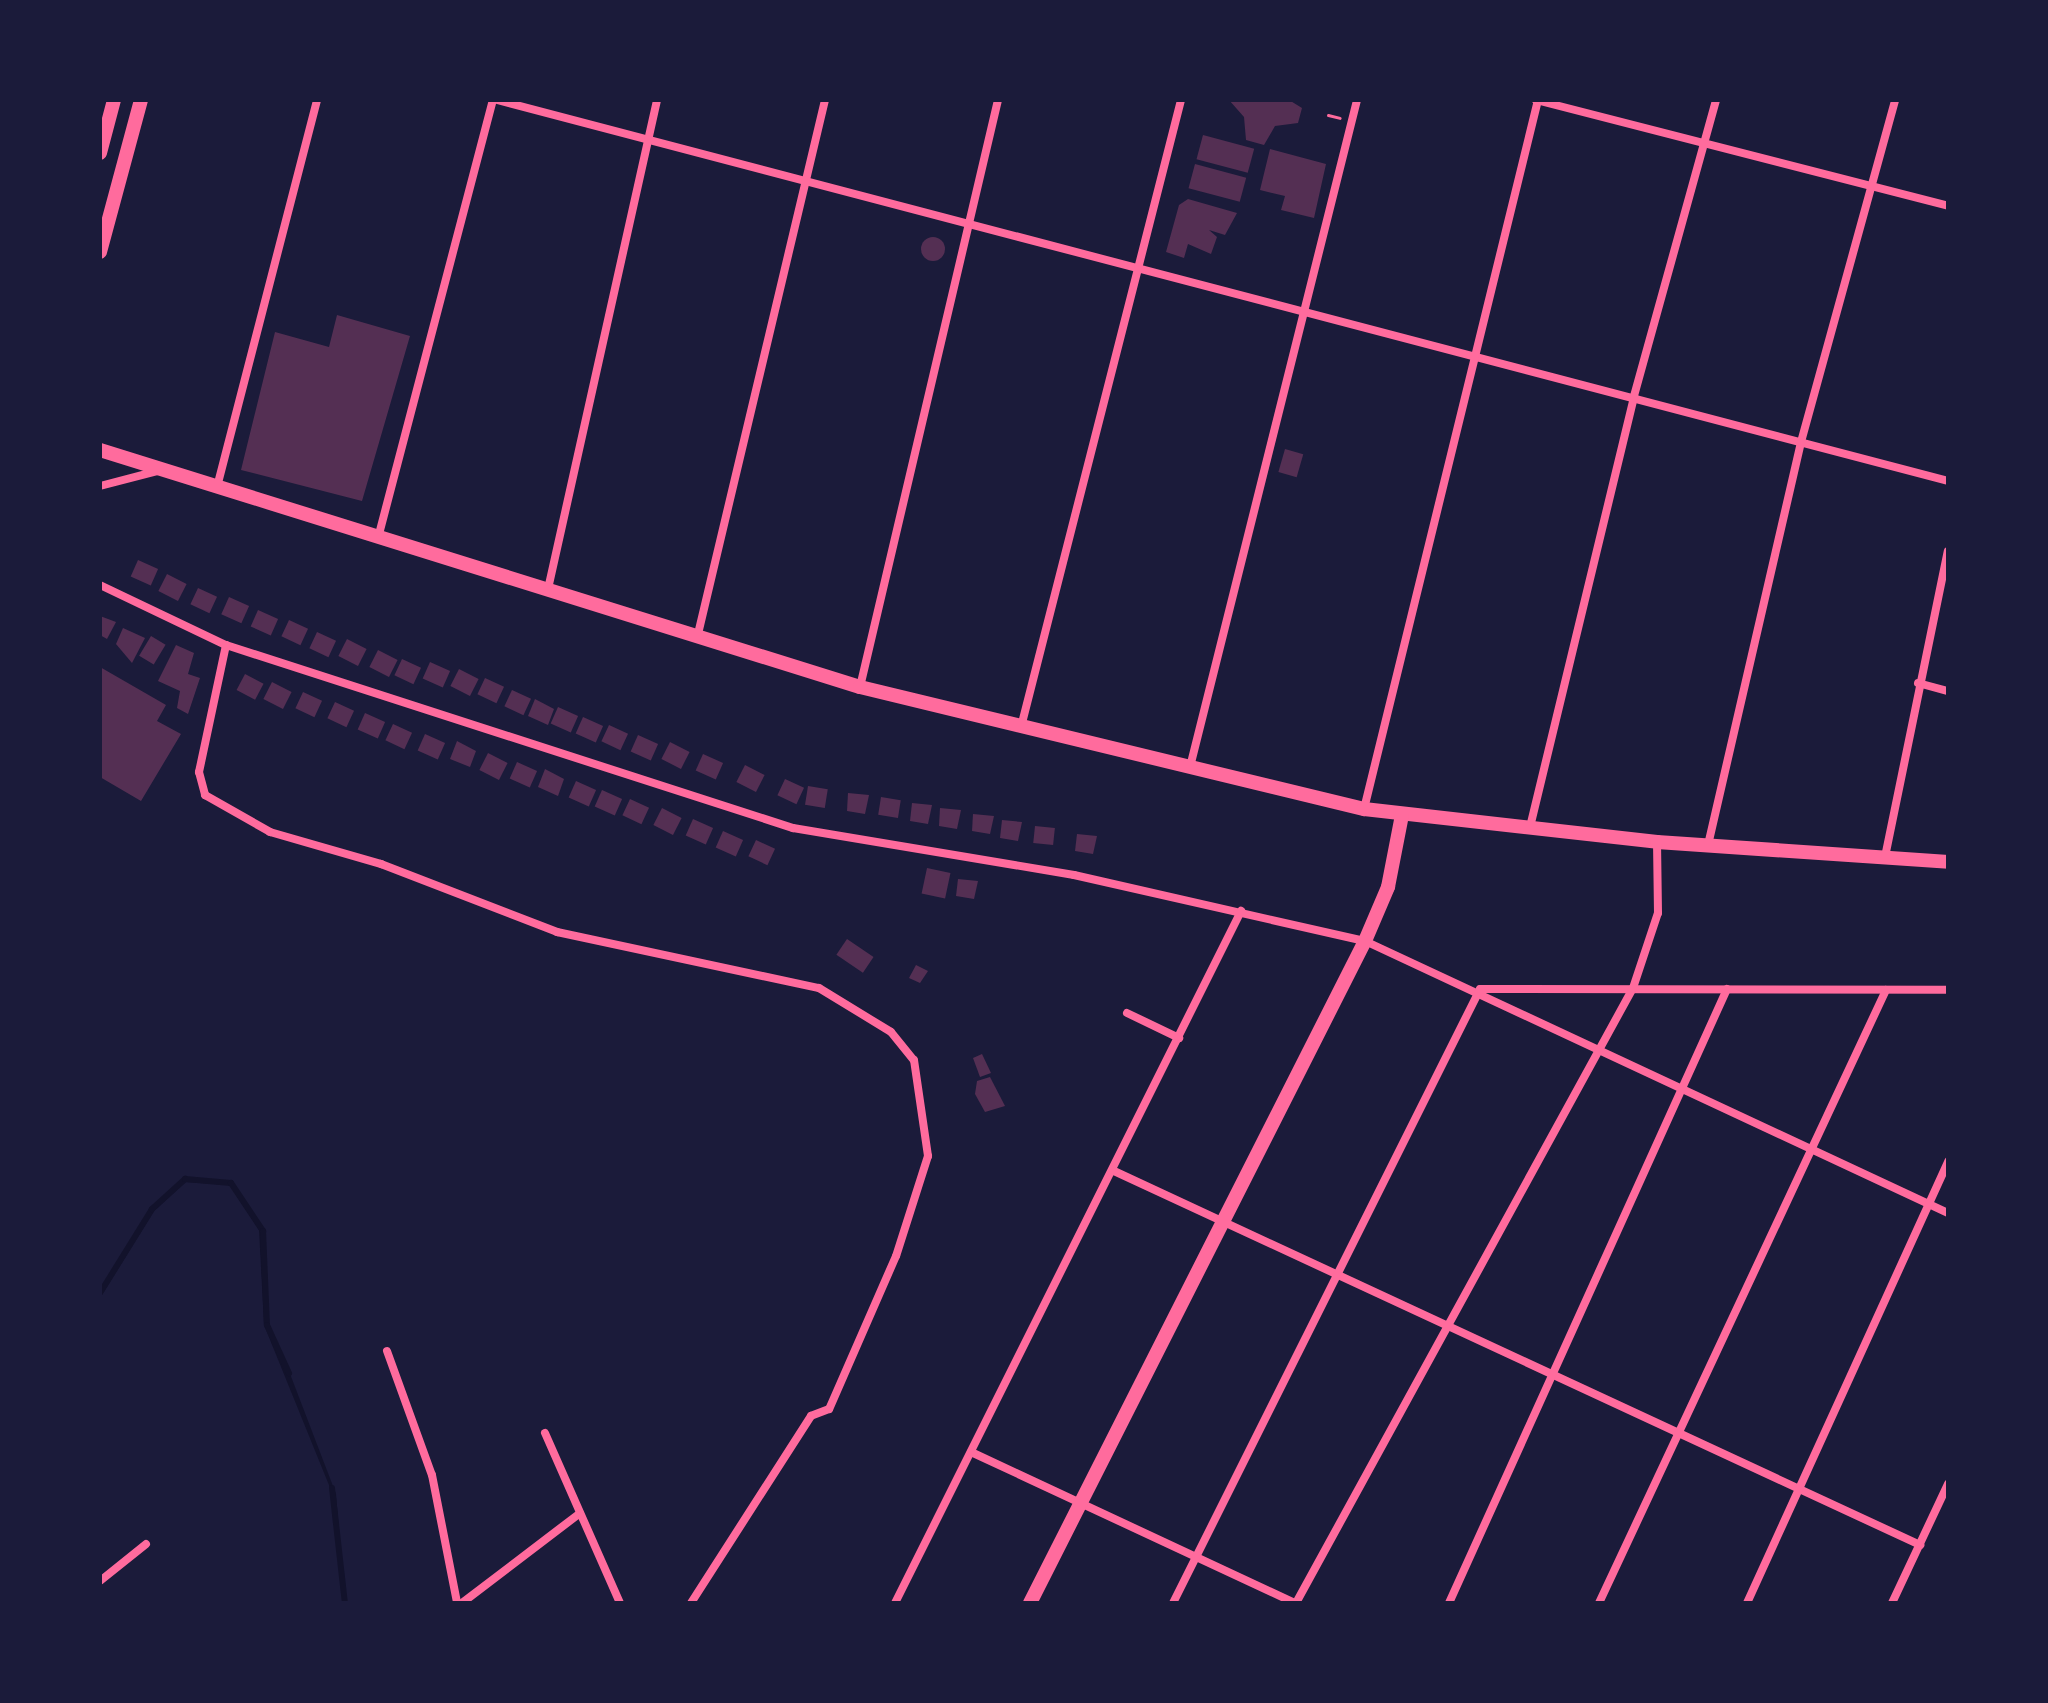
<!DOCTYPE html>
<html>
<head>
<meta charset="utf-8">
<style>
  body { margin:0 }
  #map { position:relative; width:2048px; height:1703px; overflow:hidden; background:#1b1b3a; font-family:"Space Grotesk",sans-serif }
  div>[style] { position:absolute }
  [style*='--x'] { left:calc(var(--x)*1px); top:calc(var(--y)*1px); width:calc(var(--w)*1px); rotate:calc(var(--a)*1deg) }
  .water>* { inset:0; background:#12122b }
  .stream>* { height:6px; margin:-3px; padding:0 3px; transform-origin:3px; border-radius:3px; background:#12122b }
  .building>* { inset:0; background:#542f53; transform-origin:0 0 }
  .round { border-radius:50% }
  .path>* { height:3px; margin:-1.5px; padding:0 1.5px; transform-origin:1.5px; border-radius:1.5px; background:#ff6b9d }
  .minor>* { height:8px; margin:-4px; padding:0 4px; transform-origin:4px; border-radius:4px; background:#ff6b9d }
  .tertiary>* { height:14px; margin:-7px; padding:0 7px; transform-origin:7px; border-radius:7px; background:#ff6b9d }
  span { translate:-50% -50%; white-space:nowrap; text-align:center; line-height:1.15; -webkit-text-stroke:6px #1b1b3a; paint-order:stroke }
  .frame { position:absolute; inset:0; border:102px solid #1b1b3a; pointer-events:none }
</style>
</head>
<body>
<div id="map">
  <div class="water">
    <i style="clip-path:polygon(185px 1179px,231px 1183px,263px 1231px,267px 1325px,287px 1366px,336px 1494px,345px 1603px,333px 1495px,264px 1325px,259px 1230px,230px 1185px,186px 1182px,154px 1211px,100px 1298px,152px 1209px)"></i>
  </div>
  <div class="stream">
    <i style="--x:100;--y:1293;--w:99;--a:-58.2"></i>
    <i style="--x:152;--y:1209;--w:45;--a:-42.3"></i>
    <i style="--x:185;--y:1179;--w:46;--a:5"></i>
    <i style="--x:231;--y:1183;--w:58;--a:56.3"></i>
    <i style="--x:263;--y:1231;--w:94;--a:87.6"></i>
    <i style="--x:267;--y:1325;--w:53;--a:65.4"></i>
    <i style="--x:332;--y:1488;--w:116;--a:83.6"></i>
  </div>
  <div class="building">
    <i style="clip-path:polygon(1229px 100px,1289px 100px,1302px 108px,1298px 123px,1275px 126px,1264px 145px,1246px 140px,1244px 117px)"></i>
    <i style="left:1203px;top:135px;width:53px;height:25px;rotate:15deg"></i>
    <i style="clip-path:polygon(1270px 149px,1326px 164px,1314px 218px,1281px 210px,1285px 196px,1260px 190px)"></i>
    <i style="left:1195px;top:164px;width:53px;height:25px;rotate:15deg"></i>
    <i style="clip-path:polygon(1188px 199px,1237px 213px,1225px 235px,1209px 230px,1217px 237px,1211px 254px,1188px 244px,1184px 258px,1166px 252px,1179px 205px)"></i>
    <i class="round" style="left:921px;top:237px;width:24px;height:24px"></i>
    <i style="clip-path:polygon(337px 315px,410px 336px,362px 501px,241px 470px,275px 332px,329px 347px)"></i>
    <i style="left:1285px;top:449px;width:19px;height:24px;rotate:16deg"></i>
    <i style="left:138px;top:560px;width:22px;height:18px;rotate:24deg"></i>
    <i style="left:167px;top:574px;width:22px;height:19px;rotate:27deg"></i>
    <i style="left:198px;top:588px;width:21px;height:18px;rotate:25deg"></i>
    <i style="left:229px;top:597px;width:22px;height:19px;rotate:24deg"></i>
    <i style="left:258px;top:610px;width:22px;height:18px;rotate:24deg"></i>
    <i style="clip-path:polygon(100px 616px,116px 622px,107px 639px,100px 635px)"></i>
    <i style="left:289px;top:620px;width:21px;height:18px;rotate:25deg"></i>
    <i style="clip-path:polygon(123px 628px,145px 638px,132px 663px,116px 644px)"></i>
    <i style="left:317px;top:632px;width:21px;height:18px;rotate:25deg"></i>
    <i style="left:151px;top:636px;width:17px;height:23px;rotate:31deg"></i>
    <i style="left:347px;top:639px;width:22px;height:19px;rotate:27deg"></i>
    <i style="clip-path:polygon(176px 645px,194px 653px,188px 674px,200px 678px,188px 714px,177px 708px,180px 691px,158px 681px)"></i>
    <i style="left:378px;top:650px;width:22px;height:19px;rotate:27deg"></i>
    <i style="left:402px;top:659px;width:21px;height:18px;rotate:25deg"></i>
    <i style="left:430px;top:662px;width:22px;height:18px;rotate:24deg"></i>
    <i style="clip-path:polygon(100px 667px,166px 705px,157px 721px,181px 734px,141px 801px,100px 777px)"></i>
    <i style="left:459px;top:669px;width:22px;height:19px;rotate:27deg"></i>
    <i style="left:245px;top:674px;width:21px;height:18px;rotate:28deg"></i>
    <i style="left:485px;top:678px;width:21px;height:18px;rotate:25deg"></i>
    <i style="left:272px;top:682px;width:22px;height:19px;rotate:27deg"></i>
    <i style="left:512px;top:690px;width:21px;height:18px;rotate:25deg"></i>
    <i style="left:303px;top:692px;width:21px;height:18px;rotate:25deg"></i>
    <i style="clip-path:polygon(535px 699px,554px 709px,548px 725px,528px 716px)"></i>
    <i style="left:335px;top:702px;width:21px;height:18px;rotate:25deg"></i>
    <i style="left:558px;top:707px;width:22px;height:18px;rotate:24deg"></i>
    <i style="left:365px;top:713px;width:22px;height:18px;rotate:24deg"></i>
    <i style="left:583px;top:717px;width:22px;height:18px;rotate:24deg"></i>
    <i style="left:393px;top:724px;width:21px;height:18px;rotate:25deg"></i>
    <i style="left:609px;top:725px;width:21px;height:18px;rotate:25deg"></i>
    <i style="left:425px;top:734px;width:22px;height:18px;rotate:24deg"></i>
    <i style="left:638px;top:735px;width:22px;height:18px;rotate:24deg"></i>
    <i style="clip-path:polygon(457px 741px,476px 751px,470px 767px,450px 759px)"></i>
    <i style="left:670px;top:742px;width:22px;height:19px;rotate:27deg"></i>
    <i style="left:488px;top:753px;width:22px;height:19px;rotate:27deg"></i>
    <i style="left:703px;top:754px;width:22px;height:18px;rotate:24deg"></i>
    <i style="left:517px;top:762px;width:22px;height:18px;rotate:24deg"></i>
    <i style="left:745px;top:765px;width:22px;height:19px;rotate:27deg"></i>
    <i style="clip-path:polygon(545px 769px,564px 779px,558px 796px,538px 787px)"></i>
    <i style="left:785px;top:779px;width:21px;height:18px;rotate:25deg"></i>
    <i style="left:576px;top:781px;width:22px;height:18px;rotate:24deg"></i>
    <i style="left:808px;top:786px;width:20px;height:19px;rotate:9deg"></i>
    <i style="left:602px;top:790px;width:22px;height:18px;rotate:24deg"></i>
    <i style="clip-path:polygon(848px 793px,869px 795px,865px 814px,847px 811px)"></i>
    <i style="left:881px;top:797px;width:20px;height:18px;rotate:9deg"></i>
    <i style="left:630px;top:799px;width:21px;height:18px;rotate:25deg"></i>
    <i style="clip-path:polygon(912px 803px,932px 805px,928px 824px,910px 821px)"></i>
    <i style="left:662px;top:808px;width:22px;height:19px;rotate:27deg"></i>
    <i style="clip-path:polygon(940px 808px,961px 810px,957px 829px,939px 826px)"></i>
    <i style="clip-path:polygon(973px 814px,994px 816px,990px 834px,972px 831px)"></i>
    <i style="left:693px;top:819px;width:22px;height:18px;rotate:24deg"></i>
    <i style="clip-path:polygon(1002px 820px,1022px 822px,1018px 841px,1000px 838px)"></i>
    <i style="left:1035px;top:826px;width:20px;height:17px;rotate:6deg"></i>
    <i style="left:723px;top:831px;width:22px;height:18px;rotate:24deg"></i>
    <i style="clip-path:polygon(1077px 834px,1097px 836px,1093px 854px,1075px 851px)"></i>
    <i style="left:756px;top:840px;width:21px;height:18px;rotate:25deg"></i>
    <i style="left:927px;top:868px;width:24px;height:26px;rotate:12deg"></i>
    <i style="clip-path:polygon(958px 879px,978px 881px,974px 899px,956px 896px)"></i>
    <i style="left:847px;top:939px;width:32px;height:19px;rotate:34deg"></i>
    <i style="clip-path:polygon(916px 965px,928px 971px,920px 983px,909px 978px)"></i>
    <i style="clip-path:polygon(982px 1054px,991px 1073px,980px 1077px,973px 1058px)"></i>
    <i style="clip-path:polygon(990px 1077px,1005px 1106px,985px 1112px,975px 1094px,977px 1081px)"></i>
  </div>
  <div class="path">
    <i style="--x:1328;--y:115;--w:12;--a:14"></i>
  </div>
  <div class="minor">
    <i style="--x:497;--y:100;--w:1500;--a:14.71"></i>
    <i style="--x:1536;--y:100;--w:425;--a:14.4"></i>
    <i style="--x:100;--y:486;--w:59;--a:-14.7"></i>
    <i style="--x:217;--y:487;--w:400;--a:-75.5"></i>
    <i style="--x:378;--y:538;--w:453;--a:-75.3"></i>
    <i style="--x:100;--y:585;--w:140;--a:25.5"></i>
    <i style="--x:226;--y:645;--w:596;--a:17.89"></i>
    <i style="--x:793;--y:828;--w:285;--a:9.5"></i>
    <i style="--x:1074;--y:875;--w:298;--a:12.8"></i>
    <i style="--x:1365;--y:941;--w:643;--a:25.01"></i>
    <i style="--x:548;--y:589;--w:501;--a:-77.43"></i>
    <i style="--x:698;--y:634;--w:549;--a:-76.62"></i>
    <i style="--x:226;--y:645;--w:130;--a:102"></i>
    <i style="--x:199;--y:772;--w:24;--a:75"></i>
    <i style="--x:205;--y:795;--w:75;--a:29.6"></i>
    <i style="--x:270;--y:832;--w:116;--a:16.1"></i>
    <i style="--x:381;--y:864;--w:189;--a:21.1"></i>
    <i style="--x:557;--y:932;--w:268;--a:12.1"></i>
    <i style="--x:819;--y:988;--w:84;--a:31.4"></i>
    <i style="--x:891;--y:1032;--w:36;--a:51"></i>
    <i style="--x:914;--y:1060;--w:97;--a:81.7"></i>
    <i style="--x:928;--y:1156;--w:105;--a:107.7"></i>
    <i style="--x:896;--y:1256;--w:167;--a:113.6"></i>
    <i style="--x:829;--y:1409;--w:19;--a:159"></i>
    <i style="--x:811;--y:1416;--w:222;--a:122.7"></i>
    <i style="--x:1918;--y:683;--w:31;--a:15"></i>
    <i style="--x:860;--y:687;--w:603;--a:-76.77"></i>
    <i style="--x:1021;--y:727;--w:647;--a:-75.68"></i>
    <i style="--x:1190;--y:767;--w:688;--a:-75.94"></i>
    <i style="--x:1364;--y:809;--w:730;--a:-76.21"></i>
    <i style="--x:1530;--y:827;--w:443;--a:-76.4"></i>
    <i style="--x:1634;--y:396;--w:307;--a:-74.5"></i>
    <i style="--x:1708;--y:845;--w:414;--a:-77"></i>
    <i style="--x:1801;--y:442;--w:355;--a:-74.6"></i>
    <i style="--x:1885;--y:857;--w:312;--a:-78.4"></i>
    <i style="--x:1127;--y:1013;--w:58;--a:25.7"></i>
    <i style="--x:1114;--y:1171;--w:889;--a:24.89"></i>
    <i style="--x:387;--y:1351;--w:132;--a:70.1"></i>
    <i style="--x:432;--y:1475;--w:130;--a:78.9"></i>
    <i style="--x:545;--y:1433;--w:186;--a:66.2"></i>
    <i style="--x:971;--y:1452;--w:357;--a:25"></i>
    <i style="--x:100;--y:1581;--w:59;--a:-38.8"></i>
    <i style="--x:462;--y:1603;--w:148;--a:-37.3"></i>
    <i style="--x:895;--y:1603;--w:774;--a:-63.43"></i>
    <i style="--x:1173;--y:1603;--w:686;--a:-63.43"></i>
    <i style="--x:1480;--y:989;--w:468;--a:0.1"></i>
    <i style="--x:1296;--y:1603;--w:701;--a:-61.28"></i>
    <i style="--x:1633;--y:988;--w:79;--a:-71.6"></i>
    <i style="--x:1658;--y:913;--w:71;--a:-90.8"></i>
    <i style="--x:1449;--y:1603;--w:674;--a:-65.64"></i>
    <i style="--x:1599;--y:1603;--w:677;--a:-64.91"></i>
    <i style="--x:1747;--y:1603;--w:486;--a:-65.5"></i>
    <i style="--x:1892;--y:1603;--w:132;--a:-64.8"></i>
  </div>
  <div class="tertiary">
    <i style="--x:100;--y:153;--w:55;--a:-75.2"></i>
    <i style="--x:100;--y:252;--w:157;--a:-74.9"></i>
    <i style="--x:100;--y:450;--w:796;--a:17.32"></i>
    <i style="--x:860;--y:687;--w:519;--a:13.61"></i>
    <i style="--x:1364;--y:809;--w:295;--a:6.4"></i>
    <i style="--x:1657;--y:842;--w:292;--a:3.9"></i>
    <i style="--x:1030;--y:1603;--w:742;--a:-63.16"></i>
    <i style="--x:1365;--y:941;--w:59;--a:-66.9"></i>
    <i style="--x:1388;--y:887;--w:73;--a:-79"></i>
  </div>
  <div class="frame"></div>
</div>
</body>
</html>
